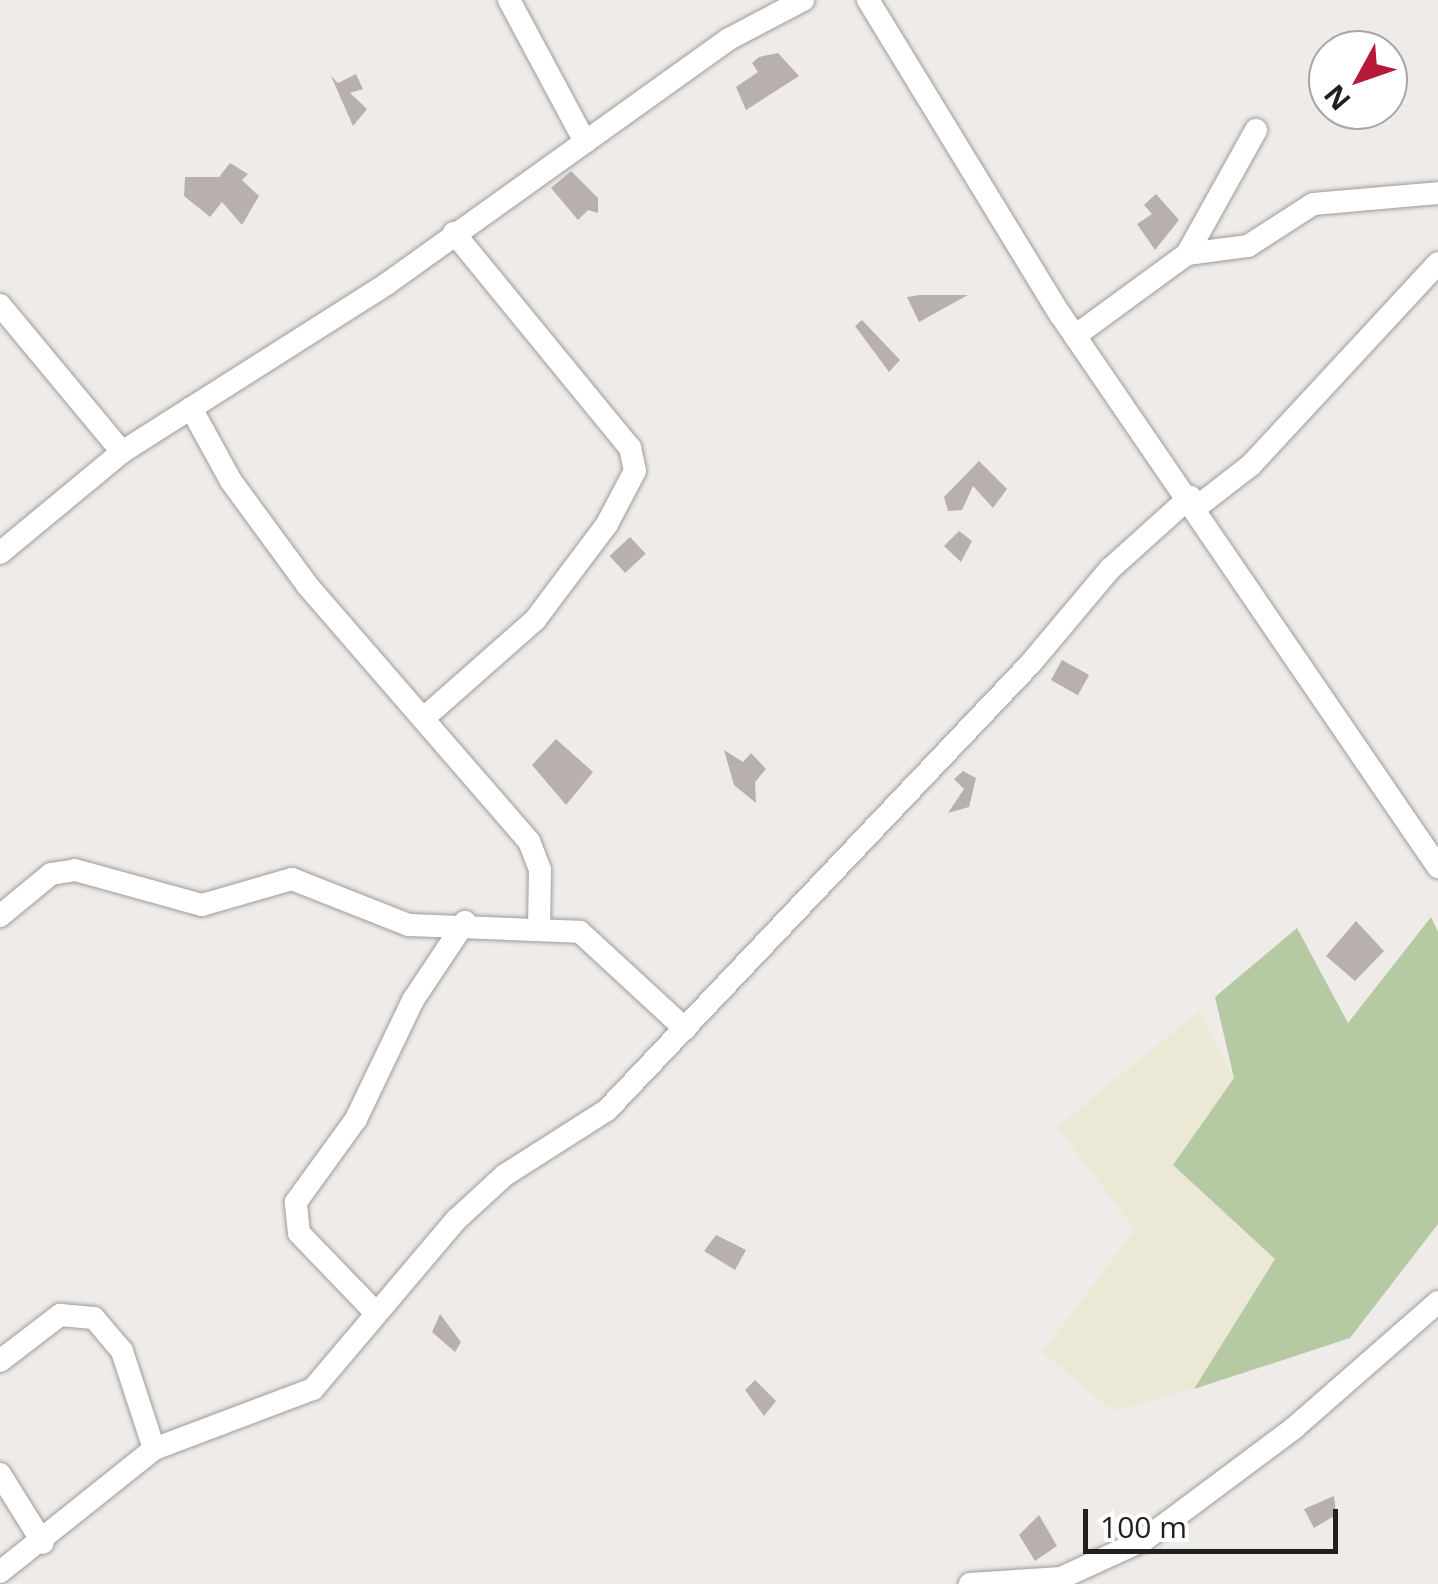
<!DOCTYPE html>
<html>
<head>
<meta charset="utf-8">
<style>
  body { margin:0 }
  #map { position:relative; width:1438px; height:1584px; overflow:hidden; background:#efebe8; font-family:"Open Sans",sans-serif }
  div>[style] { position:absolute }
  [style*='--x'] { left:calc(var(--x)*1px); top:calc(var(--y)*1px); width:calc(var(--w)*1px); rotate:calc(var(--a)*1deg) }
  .farmland>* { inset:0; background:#ebe9d6 }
  .forest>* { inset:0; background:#b5c9a2 }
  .building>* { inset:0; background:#b8b0ae; transform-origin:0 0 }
  .roads { filter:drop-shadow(0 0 2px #9d9d9d) drop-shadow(0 0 2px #9d9d9d) }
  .minor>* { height:22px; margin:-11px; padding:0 11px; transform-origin:11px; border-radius:11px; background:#fff }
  span { translate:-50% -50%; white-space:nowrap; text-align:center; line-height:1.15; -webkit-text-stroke:8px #fff; paint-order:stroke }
  .north { position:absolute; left:1308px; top:30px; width:100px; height:100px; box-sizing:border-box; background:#fff; border:2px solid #a6a6a6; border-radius:50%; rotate:230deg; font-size:28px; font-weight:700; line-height:40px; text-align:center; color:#202020 }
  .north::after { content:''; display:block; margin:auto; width:35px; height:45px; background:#b61a39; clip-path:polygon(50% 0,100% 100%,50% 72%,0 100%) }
  .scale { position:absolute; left:1083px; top:1509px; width:255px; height:45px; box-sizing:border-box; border:5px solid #202020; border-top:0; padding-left:12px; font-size:30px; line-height:35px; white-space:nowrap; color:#202020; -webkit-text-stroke:8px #fff; paint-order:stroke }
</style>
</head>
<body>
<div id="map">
  <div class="farmland">
    <i style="clip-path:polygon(1200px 1010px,1234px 1078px,1173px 1165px,1275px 1259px,1194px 1389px,1113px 1411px,1042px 1352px,1135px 1230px,1057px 1127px)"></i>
  </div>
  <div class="forest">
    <i style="clip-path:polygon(1431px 917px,1438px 932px,1438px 1224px,1350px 1338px,1194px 1389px,1275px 1259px,1173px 1165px,1234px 1078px,1215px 997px,1297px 928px,1348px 1023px)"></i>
  </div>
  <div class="building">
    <i style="clip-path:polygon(778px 53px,799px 76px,746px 110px,736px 87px,758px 72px,752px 63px,759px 57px)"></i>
    <i style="clip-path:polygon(356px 74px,363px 89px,350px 93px,367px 109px,353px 126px,331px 76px,338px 83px)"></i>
    <i style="clip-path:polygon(230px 163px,248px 174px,242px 180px,259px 196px,242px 225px,222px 202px,210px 217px,184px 196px,185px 177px,219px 177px)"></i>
    <i style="clip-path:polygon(571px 171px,598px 198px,598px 213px,588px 210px,578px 220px,551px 188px)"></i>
    <i style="clip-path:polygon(1156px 194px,1179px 220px,1155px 250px,1137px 224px,1152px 214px,1144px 205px)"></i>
    <i style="clip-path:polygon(920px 295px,968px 295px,919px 322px,907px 297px)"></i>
    <i style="clip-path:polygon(862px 320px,900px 360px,889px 372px,855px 326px)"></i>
    <i style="clip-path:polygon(979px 461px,1007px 489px,993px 508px,973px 486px,962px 510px,948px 511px,944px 497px)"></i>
    <i style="clip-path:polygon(959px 531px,972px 541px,961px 562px,944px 546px)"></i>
    <i style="left:630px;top:537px;width:23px;height:28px;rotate:47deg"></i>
    <i style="left:1062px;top:660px;width:31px;height:23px;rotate:29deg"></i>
    <i style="clip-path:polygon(556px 739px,593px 772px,566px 805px,532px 765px)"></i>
    <i style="clip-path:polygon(724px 750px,743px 762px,751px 753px,766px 769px,755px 782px,756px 803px,734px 785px)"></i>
    <i style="clip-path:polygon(963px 771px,976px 778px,969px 807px,948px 813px,964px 789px,954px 779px)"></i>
    <i style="clip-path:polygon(1356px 921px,1384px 951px,1355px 981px,1326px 956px)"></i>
    <i style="clip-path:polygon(716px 1235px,746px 1250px,735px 1270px,704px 1251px)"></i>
    <i style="clip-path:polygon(440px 1314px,461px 1342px,455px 1352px,432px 1332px)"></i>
    <i style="clip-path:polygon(755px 1380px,776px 1401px,764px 1416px,745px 1390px)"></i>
    <i style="clip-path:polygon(1334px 1496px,1336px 1515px,1314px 1528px,1304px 1509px)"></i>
    <i style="clip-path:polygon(1039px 1515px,1057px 1546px,1035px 1561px,1019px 1535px)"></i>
  </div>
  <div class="roads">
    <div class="minor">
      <i style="--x:509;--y:0;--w:161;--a:61.8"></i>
      <i style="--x:868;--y:0;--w:368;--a:58.6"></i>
      <i style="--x:1060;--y:314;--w:670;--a:55.65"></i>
      <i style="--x:1187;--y:254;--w:62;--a:-7.5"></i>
      <i style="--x:1248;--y:246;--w:77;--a:-32.9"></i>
      <i style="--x:1313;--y:204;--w:125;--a:-5"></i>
      <i style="--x:0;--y:305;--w:191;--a:50.3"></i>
      <i style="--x:1075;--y:336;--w:139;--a:-36.2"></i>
      <i style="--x:1187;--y:254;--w:142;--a:-60.9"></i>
      <i style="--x:191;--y:408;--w:83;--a:61.3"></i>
      <i style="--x:231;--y:481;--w:129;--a:53.8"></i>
      <i style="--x:307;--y:585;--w:339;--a:49.1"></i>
      <i style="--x:529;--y:841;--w:31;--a:69"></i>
      <i style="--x:540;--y:870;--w:58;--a:91"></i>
      <i style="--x:1198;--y:506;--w:67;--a:-37.7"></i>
      <i style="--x:1251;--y:465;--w:275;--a:-47.2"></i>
      <i style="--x:0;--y:553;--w:158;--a:-39.6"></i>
      <i style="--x:122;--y:452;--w:315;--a:-32.4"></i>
      <i style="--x:388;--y:283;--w:419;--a:-35.6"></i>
      <i style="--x:729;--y:39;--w:84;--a:-27.8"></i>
      <i style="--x:425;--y:717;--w:147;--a:-41.4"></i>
      <i style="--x:535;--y:620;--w:120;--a:-53.1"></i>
      <i style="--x:607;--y:524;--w:60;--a:-62.2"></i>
      <i style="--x:635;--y:471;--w:24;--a:-102"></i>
      <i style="--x:630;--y:448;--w:278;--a:-129.3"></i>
      <i style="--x:0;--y:916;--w:66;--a:-39.5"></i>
      <i style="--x:51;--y:874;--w:24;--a:-9"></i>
      <i style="--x:75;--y:870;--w:132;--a:15.4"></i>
      <i style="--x:202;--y:905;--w:94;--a:-16.1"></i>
      <i style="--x:292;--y:879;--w:126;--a:21.5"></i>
      <i style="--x:409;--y:925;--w:171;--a:2.3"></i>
      <i style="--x:580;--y:932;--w:143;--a:42.7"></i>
      <i style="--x:376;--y:1313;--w:111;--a:-133.9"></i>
      <i style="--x:299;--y:1233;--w:31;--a:-96"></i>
      <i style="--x:296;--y:1202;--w:102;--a:-54.1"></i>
      <i style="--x:356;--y:1119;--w:132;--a:-64.4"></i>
      <i style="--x:413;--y:1000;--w:94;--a:-56.3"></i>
      <i style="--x:0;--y:1361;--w:76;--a:-37.5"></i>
      <i style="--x:60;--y:1315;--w:34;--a:5"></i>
      <i style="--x:94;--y:1318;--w:43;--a:49.7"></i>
      <i style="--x:122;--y:1351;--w:103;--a:71.9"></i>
      <i style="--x:0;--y:1474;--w:81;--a:58.1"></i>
      <i style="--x:0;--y:1572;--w:197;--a:-38.6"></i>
      <i style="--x:154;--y:1449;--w:170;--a:-20.7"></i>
      <i style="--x:313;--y:1389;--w:221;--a:-49.8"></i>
      <i style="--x:456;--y:1220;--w:67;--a:-42.6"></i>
      <i style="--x:505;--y:1175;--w:121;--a:-32.5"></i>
      <i style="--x:607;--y:1110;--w:616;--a:-46.51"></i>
      <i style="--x:1031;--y:663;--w:123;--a:-50"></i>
      <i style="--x:1110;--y:569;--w:108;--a:-42"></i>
      <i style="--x:970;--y:1584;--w:91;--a:-3.8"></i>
      <i style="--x:1061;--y:1578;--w:91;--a:-24.6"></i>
      <i style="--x:1144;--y:1540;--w:187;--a:-36.7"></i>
      <i style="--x:1294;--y:1428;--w:191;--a:-41.2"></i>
    </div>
  </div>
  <div class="north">N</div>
  <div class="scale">100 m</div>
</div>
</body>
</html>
